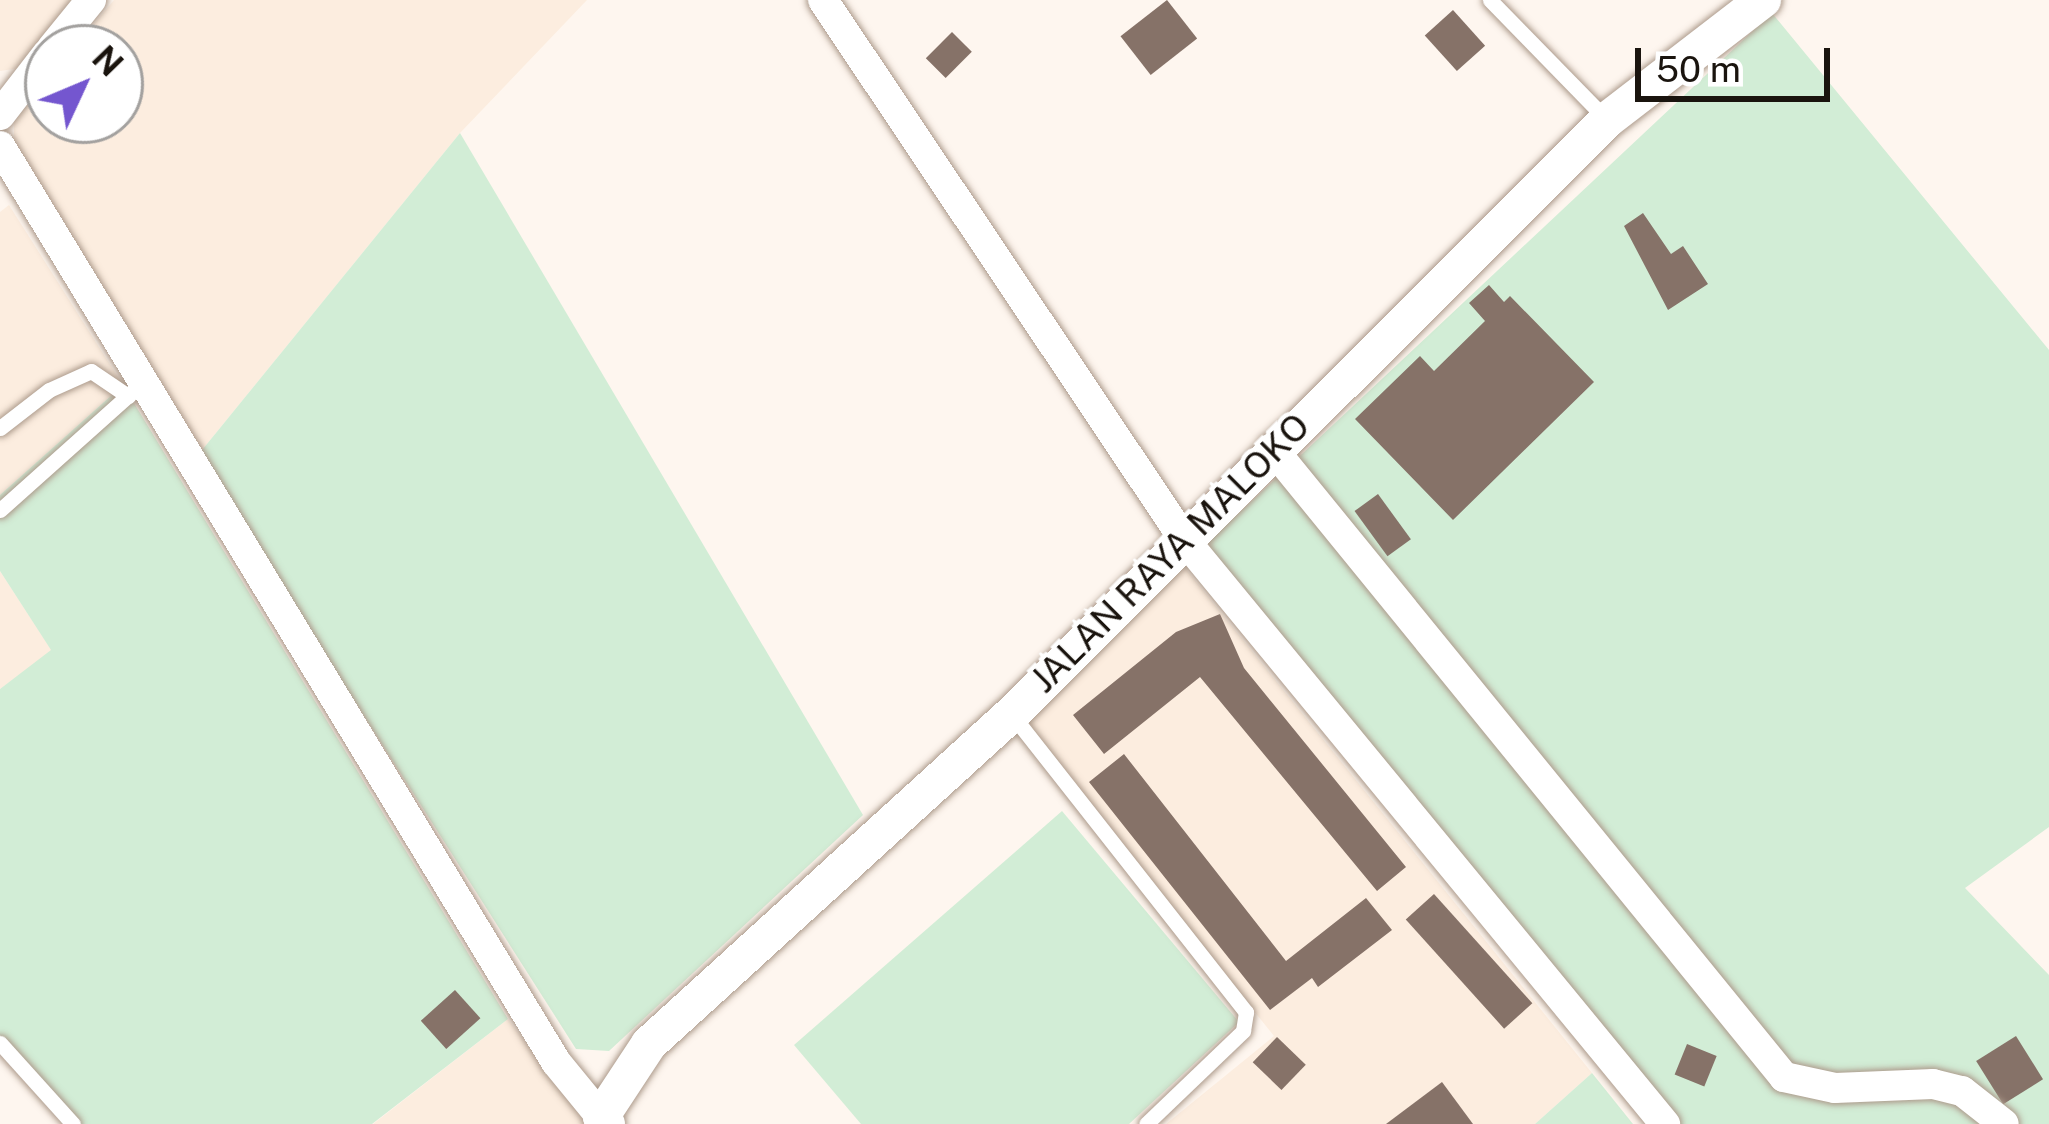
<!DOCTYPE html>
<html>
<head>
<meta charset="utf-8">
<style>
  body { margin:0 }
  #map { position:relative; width:2049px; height:1124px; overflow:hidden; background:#fef6ef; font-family:"Public Sans",sans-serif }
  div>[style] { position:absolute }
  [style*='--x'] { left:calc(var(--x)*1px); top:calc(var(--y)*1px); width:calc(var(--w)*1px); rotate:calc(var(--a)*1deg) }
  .built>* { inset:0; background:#fceddf }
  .green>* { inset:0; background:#d2edd6 }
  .building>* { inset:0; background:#867268; transform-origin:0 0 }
  .roads { filter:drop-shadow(0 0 3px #ad9b8c) drop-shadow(0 0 3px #ad9b8c) }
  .service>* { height:15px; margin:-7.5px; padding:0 7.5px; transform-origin:7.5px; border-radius:7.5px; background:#fff }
  .minor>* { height:30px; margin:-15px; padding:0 15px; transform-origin:15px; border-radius:15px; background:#fff }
  .tertiary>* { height:36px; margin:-18px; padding:0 18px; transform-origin:18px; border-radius:18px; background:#fff }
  span { translate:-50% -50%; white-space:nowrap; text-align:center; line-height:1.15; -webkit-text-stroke:9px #fff; paint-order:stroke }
  .street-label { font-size:36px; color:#1a140e }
  .north { position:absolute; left:24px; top:24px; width:120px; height:120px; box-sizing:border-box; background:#fff; border:3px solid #a3a19f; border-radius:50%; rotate:46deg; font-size:33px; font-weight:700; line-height:48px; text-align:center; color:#1a140e }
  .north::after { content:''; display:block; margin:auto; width:42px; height:54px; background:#7456cf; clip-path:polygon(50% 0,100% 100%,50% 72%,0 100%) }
  .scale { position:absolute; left:1635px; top:48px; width:195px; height:54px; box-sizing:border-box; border:6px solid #1a140e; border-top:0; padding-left:15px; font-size:36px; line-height:42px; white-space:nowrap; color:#1a140e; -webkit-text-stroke:9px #fff; paint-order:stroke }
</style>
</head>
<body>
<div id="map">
  <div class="built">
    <i style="clip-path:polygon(0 0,76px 0,20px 68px,0 71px)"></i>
    <i style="clip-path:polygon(114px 0,587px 0,460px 133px,198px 455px,14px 154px,14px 121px,48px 80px,48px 120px,120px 120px,120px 48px,74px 48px)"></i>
    <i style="clip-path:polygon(9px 205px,123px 385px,0 495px,0 212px)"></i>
    <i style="clip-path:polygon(1181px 563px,1592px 1073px,1535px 1124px,1166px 1124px,1274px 1036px,1022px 722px)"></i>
    <i style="clip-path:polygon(0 571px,52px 651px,0 689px)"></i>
    <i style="clip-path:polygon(508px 1019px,588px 1124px,373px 1124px)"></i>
  </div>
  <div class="green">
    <i style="clip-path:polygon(1772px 13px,2049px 350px,2049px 827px,1965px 888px,2049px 975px,2049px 1124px,1674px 1124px,1206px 544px)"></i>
    <i style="clip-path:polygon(460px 133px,863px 815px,609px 1051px,576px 1049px,198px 455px)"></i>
    <i style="clip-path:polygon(123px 385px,508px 1019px,372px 1124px,71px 1124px,0 1046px,0 689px,51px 650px,0 571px,0 495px)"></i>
    <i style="clip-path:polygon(1062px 811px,1239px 1022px,1129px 1124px,861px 1124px,794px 1045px)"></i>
    <i style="clip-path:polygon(1592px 1073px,1633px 1124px,1535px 1124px)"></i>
  </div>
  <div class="building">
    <i style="left:1167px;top:0;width:49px;height:59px;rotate:52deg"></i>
    <i style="left:1453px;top:10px;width:48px;height:38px;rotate:48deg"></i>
    <i style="left:952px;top:32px;width:28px;height:37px;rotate:45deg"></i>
    <i style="clip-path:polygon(1643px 213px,1671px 254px,1683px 246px,1708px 284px,1668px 310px,1624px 226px)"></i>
    <i style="clip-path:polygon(1489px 285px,1504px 302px,1510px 296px,1594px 382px,1453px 520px,1355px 419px,1420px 356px,1434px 371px,1485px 321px,1469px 303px)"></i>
    <i style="left:1378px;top:494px;width:56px;height:29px;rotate:54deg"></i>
    <i style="clip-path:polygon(1220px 614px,1244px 668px,1406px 867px,1377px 891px,1200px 677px,1104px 754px,1073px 715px,1176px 632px)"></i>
    <i style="clip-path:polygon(1124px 754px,1286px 961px,1366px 898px,1392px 930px,1318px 987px,1312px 978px,1270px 1010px,1089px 782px)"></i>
    <i style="left:1434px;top:894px;width:147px;height:38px;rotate:48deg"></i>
    <i style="left:455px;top:990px;width:38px;height:46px;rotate:48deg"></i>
    <i style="left:2016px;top:1036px;width:51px;height:47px;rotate:58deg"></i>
    <i style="left:1277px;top:1037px;width:40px;height:35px;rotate:44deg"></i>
    <i style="left:1687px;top:1044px;width:32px;height:33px;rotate:22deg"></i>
    <i style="clip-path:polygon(1442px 1082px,1473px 1124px,1386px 1124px)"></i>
  </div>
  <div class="roads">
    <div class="service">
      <i style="--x:1490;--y:0;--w:165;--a:45.7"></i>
      <i style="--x:0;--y:428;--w:62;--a:-37.8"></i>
      <i style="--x:49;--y:390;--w:46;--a:-24.3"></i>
      <i style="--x:91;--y:371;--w:45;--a:34"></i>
      <i style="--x:0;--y:510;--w:191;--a:-41.8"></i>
      <i style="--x:1013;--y:716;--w:377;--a:51.8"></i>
      <i style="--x:1246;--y:1012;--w:19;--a:99"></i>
      <i style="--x:1243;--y:1031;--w:134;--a:136.2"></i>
      <i style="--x:0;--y:1043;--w:109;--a:48"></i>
    </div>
    <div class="minor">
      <i style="--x:823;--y:0;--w:647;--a:56.21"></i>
      <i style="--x:1183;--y:538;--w:759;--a:50.56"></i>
      <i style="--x:52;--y:48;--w:62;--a:-50.9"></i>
      <i style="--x:0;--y:115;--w:78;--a:-52.3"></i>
      <i style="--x:0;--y:146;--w:1072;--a:58.74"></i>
      <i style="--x:556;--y:1062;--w:71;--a:50.7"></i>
      <i style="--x:1272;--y:448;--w:811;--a:50.85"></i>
      <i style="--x:1784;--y:1077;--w:52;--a:12.2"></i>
      <i style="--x:1835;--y:1088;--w:98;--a:-2.3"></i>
      <i style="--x:1933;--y:1084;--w:30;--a:14"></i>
      <i style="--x:1962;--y:1091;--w:53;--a:38.2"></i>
    </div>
    <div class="tertiary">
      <i style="--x:607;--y:1124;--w:9;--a:-131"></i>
      <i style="--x:601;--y:1117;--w:87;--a:-56.7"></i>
      <i style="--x:649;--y:1044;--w:491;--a:-42.3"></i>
      <i style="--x:1012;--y:714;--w:841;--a:-44.95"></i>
      <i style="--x:1607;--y:120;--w:197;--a:-37.6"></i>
    </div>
  </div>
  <div class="street-label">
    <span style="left:1170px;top:553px;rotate:-45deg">JALAN RAYA MALOKO</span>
  </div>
  <div class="north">N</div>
  <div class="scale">50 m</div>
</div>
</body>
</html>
